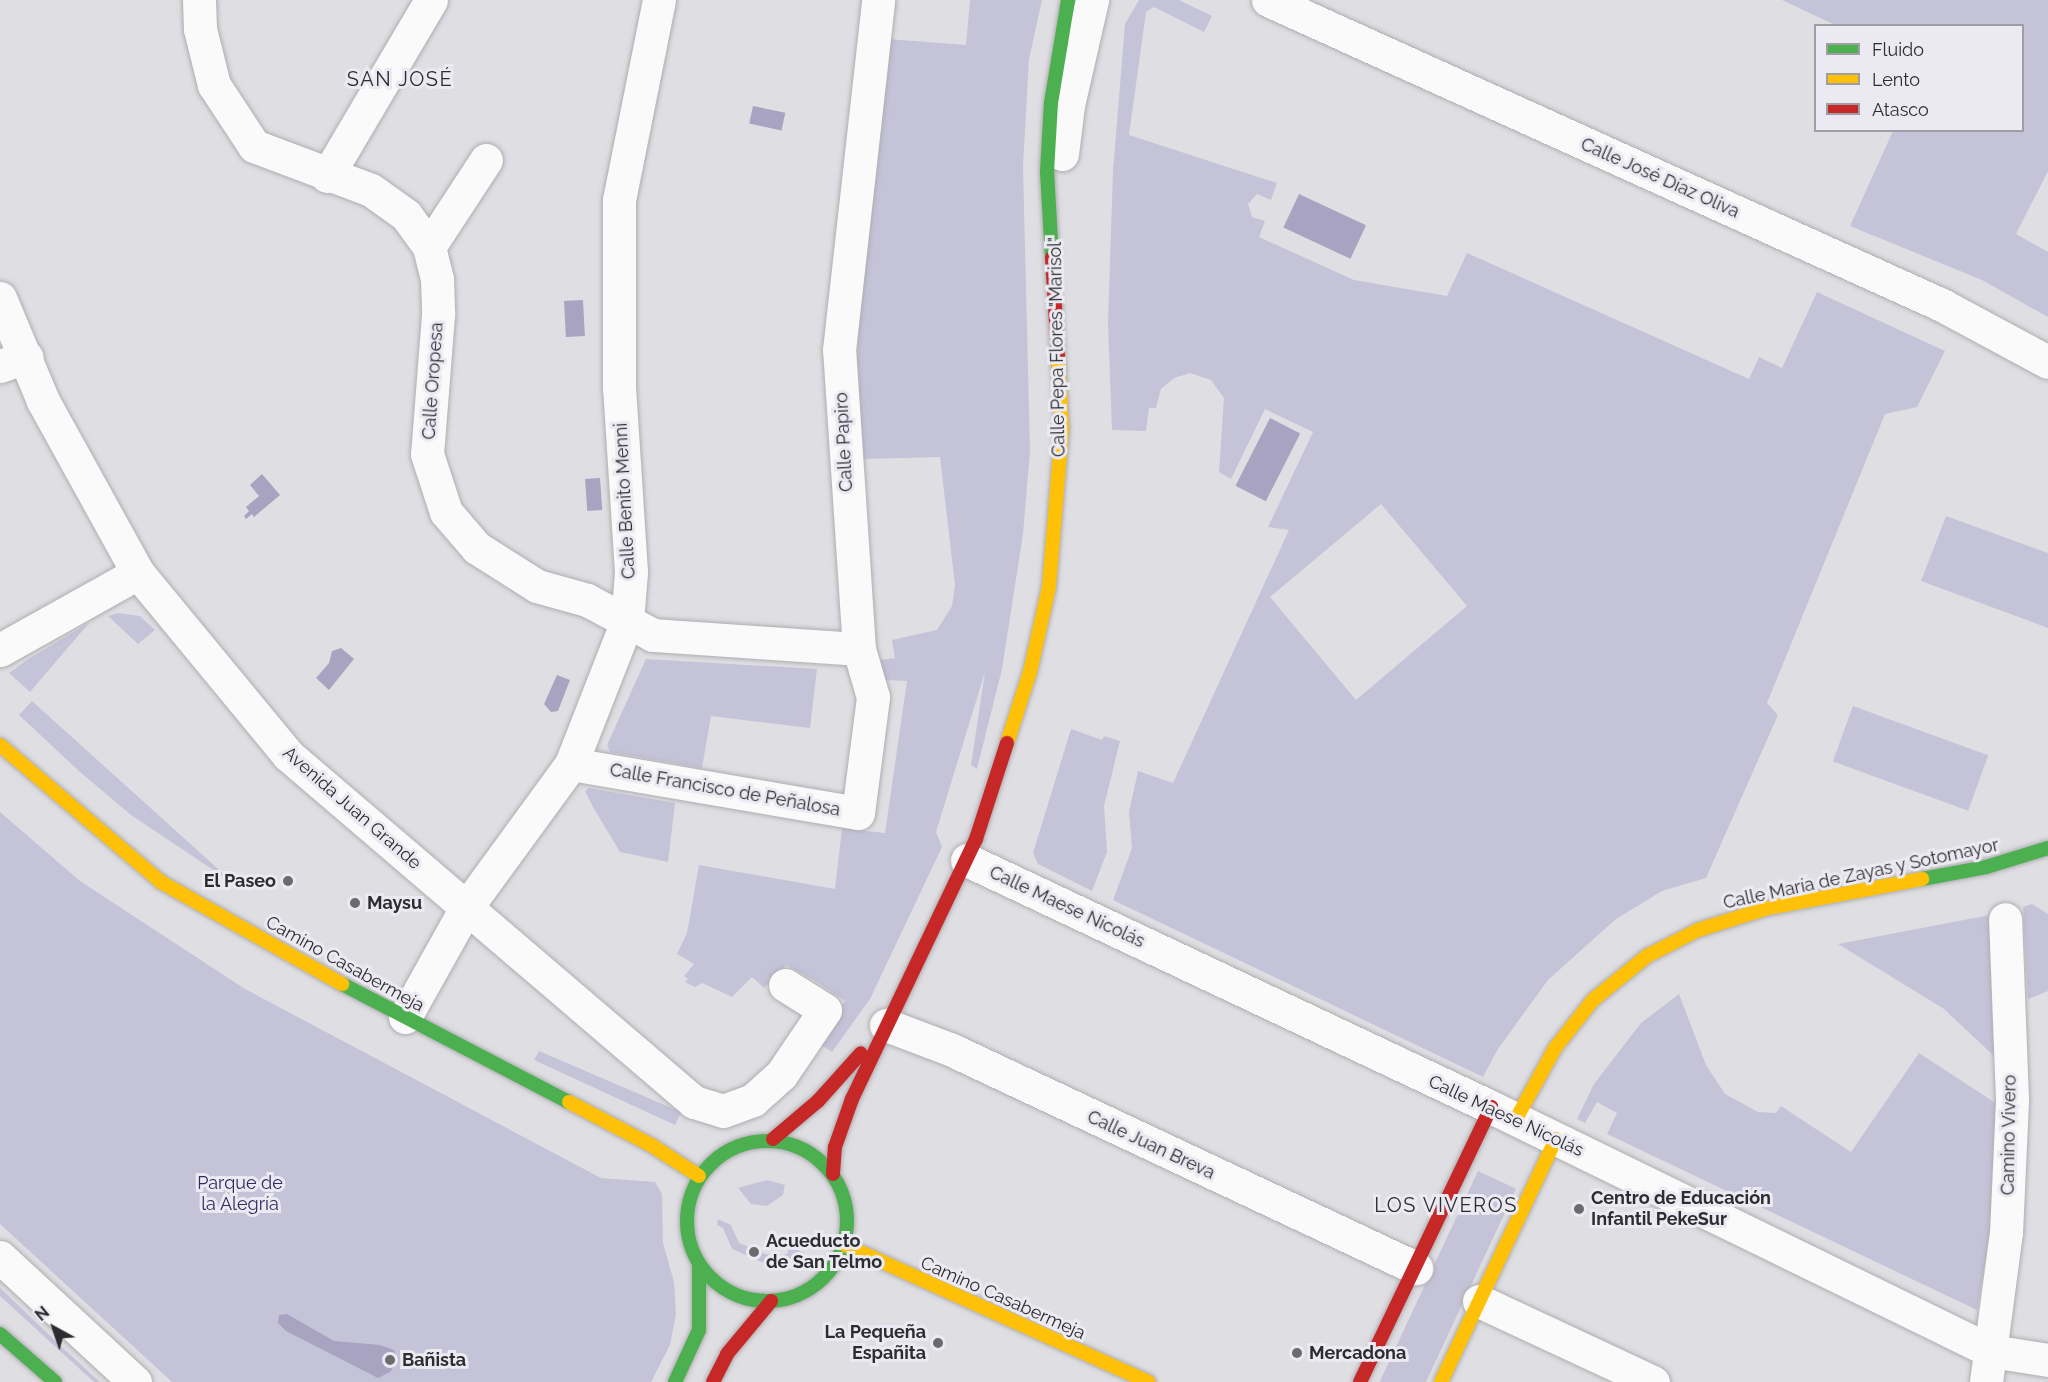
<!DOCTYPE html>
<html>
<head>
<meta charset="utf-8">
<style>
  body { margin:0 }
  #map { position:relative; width:2048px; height:1382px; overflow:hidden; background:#dfdfe3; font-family:Raleway,sans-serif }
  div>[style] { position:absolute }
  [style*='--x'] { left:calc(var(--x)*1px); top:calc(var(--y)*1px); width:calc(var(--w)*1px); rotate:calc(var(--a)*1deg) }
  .green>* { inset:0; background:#c5c3d8; transform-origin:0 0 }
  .water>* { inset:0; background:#a7a3c1; transform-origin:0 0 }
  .roads { filter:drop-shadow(0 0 2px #aeaeb1) drop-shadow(0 0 2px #aeaeb1) }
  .street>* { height:33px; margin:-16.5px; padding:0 16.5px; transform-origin:16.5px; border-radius:16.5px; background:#fafafb }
  .fast>* { height:14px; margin:-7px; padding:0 7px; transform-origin:7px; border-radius:7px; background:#4caf50 }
  .fast>.ring { margin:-7px; padding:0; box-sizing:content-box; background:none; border:14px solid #4caf50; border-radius:50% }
  .slow>* { height:14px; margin:-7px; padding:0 7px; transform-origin:7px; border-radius:7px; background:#ffc107 }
  .jam>* { height:14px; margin:-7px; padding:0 7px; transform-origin:7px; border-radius:7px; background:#c62828 }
  .dots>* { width:16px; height:16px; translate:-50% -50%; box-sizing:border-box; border:3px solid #ebeaf3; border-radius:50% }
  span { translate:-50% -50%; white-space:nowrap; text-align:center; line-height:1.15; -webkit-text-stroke:6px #ebeaf3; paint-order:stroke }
  .street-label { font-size:18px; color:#2d2d30 }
  .poi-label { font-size:18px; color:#2d2d30; font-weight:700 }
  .right { translate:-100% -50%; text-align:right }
  .left { translate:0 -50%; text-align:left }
  .park-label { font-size:18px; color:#36295e }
  .neighbourhood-label { font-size:20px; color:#2d2d30; letter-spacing:1.5px }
  .legend { position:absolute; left:1814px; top:24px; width:210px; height:108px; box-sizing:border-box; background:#ebeaf3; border:2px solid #9f9ea5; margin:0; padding:8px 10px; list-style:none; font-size:18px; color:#2d2d30 }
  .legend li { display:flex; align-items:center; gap:12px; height:30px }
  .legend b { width:30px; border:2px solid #9f9ea5 }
  .north { position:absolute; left:24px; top:1298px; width:60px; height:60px; -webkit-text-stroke:4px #ebeaf3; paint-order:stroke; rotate:320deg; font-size:16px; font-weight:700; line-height:24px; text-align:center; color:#2d2d30 }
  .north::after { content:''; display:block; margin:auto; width:21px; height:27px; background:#2d2d30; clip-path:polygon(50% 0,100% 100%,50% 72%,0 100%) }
</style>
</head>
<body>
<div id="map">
  <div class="green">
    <i style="clip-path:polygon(970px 0,1042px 0,1029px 59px,1023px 166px,1030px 451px,1023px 534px,1002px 669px,977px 769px,971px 765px,985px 672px,936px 832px,942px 847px,870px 999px,832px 1052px,818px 1043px,845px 1001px,814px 980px,786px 965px,764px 988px,752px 977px,732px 997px,702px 983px,695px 987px,685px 982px,688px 979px,684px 976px,694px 964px,677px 954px,687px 933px,699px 865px,835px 889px,842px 828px,885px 833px,907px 681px,883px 680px,880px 660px,895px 658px,892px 640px,937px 630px,952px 606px,955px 585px,940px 457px,863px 459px,856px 385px,858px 335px,888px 39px,966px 45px)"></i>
    <i style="clip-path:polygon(evenodd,1139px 0,1179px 0,1212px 16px,1204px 32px,1154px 7px,1146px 12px,1129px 135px,1277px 183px,1271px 200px,1257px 194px,1248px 204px,1252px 217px,1265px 221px,1259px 237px,1354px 280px,1447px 296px,1467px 253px,1749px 379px,1759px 357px,1782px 368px,1817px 292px,1945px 351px,1917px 407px,1885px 414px,1767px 703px,1778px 715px,1706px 878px,1662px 891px,1616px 919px,1548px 980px,1498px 1049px,1483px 1077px,1113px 900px,1132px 848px,1129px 812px,1138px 771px,1173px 783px,1289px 530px,1268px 527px,1313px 432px,1265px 409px,1231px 479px,1219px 472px,1224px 398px,1211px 380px,1190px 373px,1174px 378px,1161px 389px,1156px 408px,1149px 408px,1146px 431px,1112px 430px,1108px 323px,1113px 171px,1125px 24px,1139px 0,1381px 504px,1467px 606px,1356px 700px,1270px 597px,1381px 504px)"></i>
    <i style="clip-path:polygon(1782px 0,2048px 0,2048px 171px,2016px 234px,2048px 252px,2048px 317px,1982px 280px,1850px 226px,1893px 131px,2022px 130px,2022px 26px,1835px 25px)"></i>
    <i style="clip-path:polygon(1946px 516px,2048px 553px,2048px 628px,1921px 581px)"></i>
    <i style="clip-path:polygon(118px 613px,140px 616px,155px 630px,138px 644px,108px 616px)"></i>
    <i style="clip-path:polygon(89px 623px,30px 692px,9px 673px,30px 658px)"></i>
    <i style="clip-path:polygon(646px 659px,817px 669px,810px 728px,711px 716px,702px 768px,610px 752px,607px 745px)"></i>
    <i style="clip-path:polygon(32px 701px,237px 886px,131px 815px,80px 772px,19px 715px)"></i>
    <i style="left:1853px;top:706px;width:144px;height:59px;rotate:20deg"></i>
    <i style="clip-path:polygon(1071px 729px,1102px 740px,1104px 736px,1120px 741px,1104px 806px,1107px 852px,1092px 891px,1038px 864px,1033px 853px)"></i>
    <i style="clip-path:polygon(589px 788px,675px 803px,668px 862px,620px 852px,593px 807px,585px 791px)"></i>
    <i style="clip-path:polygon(0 812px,80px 881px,245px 989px,601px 1178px,655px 1182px,662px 1194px,663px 1243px,674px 1282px,676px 1314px,670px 1345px,651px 1382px,172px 1382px,0 1224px)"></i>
    <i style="clip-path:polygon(2032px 904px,2048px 914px,2048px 991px,2028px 999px,2023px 907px)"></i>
    <i style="clip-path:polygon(1990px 915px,1994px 1056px,1944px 1009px,1838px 944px)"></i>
    <i style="clip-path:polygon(1679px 994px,1706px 1065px,1725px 1094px,1758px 1112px,1776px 1113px,1781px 1106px,1851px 1152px,1919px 1053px,1997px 1104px,1990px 1234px,1977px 1310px,1607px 1134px,1617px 1113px,1597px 1102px,1585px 1123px,1577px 1119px,1594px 1084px,1641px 1023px)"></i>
    <i style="clip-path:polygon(539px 1051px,681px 1112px,675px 1125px,534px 1060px)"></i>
    <i style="left:1478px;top:1171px;width:42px;height:234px;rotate:25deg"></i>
    <i style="clip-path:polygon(767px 1180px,785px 1185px,783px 1195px,767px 1206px,751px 1204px,738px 1188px)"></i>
    <i style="clip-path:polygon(718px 1219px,731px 1225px,739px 1243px,773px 1257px,787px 1254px,790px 1247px,805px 1253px,801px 1259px,795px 1257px,771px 1266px,732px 1249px,723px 1228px,717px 1225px)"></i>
    <i style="clip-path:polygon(0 1288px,64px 1349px,100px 1382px,94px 1382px,0 1296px)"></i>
  </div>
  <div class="water">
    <i style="left:753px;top:106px;width:33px;height:18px;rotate:12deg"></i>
    <i style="left:1299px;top:194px;width:74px;height:37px;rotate:25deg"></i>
    <i style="left:583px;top:300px;width:36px;height:19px;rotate:87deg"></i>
    <i style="left:1270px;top:418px;width:34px;height:76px;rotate:27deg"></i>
    <i style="clip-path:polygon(262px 474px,280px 495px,254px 517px,252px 514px,246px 519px,244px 516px,249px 511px,246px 507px,259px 496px,250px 485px)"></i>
    <i style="left:600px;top:478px;width:32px;height:15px;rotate:86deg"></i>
    <i style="clip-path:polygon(341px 648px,354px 659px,329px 690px,316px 678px,329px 663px,332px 651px)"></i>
    <i style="clip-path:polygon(557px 675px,570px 680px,558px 711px,551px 712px,544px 704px)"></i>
    <i style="clip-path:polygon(287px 1314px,334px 1341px,380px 1345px,394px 1350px,398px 1361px,390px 1372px,378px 1378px,286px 1331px,278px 1323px,279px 1315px)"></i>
  </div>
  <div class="roads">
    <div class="street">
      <i style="--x:199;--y:0;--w:29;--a:88"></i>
      <i style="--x:200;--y:29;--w:58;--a:76"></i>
      <i style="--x:214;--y:85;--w:73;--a:56.7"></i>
      <i style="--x:254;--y:146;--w:125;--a:20.6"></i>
      <i style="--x:371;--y:190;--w:43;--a:35.5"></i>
      <i style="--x:406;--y:215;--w:39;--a:54"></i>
      <i style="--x:429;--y:247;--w:33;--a:76"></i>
      <i style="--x:437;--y:279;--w:36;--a:88"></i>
      <i style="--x:438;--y:315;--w:139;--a:94.5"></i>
      <i style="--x:427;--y:454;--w:61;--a:71.9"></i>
      <i style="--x:446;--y:512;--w:48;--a:49.3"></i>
      <i style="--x:477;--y:548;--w:71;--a:32.3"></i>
      <i style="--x:537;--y:586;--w:52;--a:15.6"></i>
      <i style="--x:587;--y:600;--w:75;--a:27.9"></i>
      <i style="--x:653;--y:635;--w:206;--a:3.9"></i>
      <i style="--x:1268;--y:0;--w:740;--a:24.35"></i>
      <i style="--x:1942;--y:305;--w:120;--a:28.3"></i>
      <i style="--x:1062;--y:154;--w:49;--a:-83"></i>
      <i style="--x:1068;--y:105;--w:108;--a:-77.1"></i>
      <i style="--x:327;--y:176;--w:204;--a:-59.4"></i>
      <i style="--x:429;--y:247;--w:104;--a:-56.8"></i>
      <i style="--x:0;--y:298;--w:112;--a:67.3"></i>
      <i style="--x:43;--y:401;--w:196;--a:61.1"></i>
      <i style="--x:138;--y:573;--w:236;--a:50.5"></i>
      <i style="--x:288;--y:755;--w:534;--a:40.52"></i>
      <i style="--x:694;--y:1102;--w:30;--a:17"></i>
      <i style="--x:723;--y:1111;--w:32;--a:-20"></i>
      <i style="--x:753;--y:1100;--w:38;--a:-42"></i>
      <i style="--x:781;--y:1075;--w:78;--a:-55.9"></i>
      <i style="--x:825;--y:1010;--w:47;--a:-148"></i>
      <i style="--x:0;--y:366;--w:28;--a:-19"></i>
      <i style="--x:0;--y:650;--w:158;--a:-29.2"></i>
      <i style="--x:571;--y:764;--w:291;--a:9.7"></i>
      <i style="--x:858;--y:813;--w:117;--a:-82.6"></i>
      <i style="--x:873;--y:697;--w:50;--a:-106.3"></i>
      <i style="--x:859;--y:649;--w:300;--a:-93.8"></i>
      <i style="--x:839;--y:350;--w:352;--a:-83.6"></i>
      <i style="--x:967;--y:860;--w:579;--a:25.24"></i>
      <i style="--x:1491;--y:1107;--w:556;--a:26.01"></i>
      <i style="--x:1991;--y:1351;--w:58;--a:9"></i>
      <i style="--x:405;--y:1017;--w:125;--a:-60.8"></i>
      <i style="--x:466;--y:908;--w:178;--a:-53.9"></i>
      <i style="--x:571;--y:764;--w:154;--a:-68.6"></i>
      <i style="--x:627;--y:621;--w:49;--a:-85.3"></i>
      <i style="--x:631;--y:572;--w:184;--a:-93.7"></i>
      <i style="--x:619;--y:388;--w:188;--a:-90"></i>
      <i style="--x:619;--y:200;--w:204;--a:-78.7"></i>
      <i style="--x:886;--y:1025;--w:71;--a:20.7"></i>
      <i style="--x:952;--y:1050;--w:513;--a:25.17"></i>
      <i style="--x:0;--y:1257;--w:184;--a:42.8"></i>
      <i style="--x:1479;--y:1301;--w:192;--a:25"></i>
      <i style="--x:1986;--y:1382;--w:150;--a:-82.4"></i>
      <i style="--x:2006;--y:1233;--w:134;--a:-87.4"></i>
      <i style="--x:2012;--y:1099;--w:180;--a:-92.2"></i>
    </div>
    <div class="fast">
      <i style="--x:1052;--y:258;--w:86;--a:-93.3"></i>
      <i style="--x:1047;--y:172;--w:69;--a:-86.7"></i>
      <i style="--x:1051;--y:103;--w:104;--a:-80.6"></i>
      <i style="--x:1922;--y:879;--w:65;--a:-10.6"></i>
      <i style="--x:1986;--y:867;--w:65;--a:-17"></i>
      <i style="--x:342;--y:984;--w:256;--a:27.5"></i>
      <i class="ring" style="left:687px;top:1141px;width:146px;height:146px"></i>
      <i style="--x:0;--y:1334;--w:73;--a:41.1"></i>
      <i style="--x:675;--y:1382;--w:57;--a:-65.2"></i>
      <i style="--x:699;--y:1330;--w:65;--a:-90"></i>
    </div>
    <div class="slow">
      <i style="--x:1007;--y:743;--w:75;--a:-72.1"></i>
      <i style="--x:1030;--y:672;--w:87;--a:-77.4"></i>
      <i style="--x:1049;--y:587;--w:159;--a:-85.3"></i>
      <i style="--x:1062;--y:429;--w:72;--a:-93.2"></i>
      <i style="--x:0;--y:745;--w:211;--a:40.4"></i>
      <i style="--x:161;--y:882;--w:208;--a:29.4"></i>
      <i style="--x:569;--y:1102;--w:93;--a:27.7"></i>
      <i style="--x:651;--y:1145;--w:57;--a:32.9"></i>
      <i style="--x:1516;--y:1119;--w:81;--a:-61.2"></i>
      <i style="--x:1555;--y:1048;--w:61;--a:-51.6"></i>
      <i style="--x:1593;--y:1000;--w:70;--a:-39.2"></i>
      <i style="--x:1647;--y:956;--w:57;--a:-27"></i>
      <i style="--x:1698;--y:930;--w:73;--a:-17.4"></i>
      <i style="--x:1768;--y:908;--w:157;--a:-10.7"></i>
      <i style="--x:845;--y:1245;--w:333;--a:24.3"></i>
      <i style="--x:1441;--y:1382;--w:269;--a:-64.7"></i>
    </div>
    <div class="jam">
      <i style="--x:1052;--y:258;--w:99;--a:86.5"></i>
      <i style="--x:773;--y:1139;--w:59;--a:-40.2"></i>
      <i style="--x:818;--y:1101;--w:64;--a:-48.1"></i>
      <i style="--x:833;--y:1174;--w:27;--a:-86"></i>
      <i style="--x:835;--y:1147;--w:51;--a:-70.5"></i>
      <i style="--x:852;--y:1099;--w:288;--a:-64.5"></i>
      <i style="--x:976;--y:839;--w:101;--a:-72.1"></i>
      <i style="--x:713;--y:1382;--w:31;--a:-63"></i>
      <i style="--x:727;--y:1354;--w:69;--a:-50.3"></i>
      <i style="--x:1360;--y:1382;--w:305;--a:-64.5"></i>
    </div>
  </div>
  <div class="dots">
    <i style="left:288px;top:881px;background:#6b6b6f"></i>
    <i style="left:355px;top:903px;background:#6b6b6f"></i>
    <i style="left:1579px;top:1209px;background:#6b6b6f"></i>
    <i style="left:754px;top:1252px;background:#6b6b6f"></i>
    <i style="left:938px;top:1343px;background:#6b6b6f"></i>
    <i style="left:1297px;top:1353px;background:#6b6b6f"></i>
    <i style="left:390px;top:1360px;background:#6b6b6f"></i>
  </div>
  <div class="street-label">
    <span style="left:1660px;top:178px;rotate:24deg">Calle José Díaz Oliva</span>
    <span style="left:1057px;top:347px;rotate:-91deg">Calle Pepa Flores "Marisol"</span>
    <span style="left:433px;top:381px;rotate:-86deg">Calle Oropesa</span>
    <span style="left:844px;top:442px;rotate:-93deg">Calle Papiro</span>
    <span style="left:625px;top:501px;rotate:-93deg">Calle Benito Menni</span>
    <span style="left:725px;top:790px;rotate:10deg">Calle Francisco de Peñalosa</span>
    <span style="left:352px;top:808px;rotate:41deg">Avenida Juan Grande</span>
    <span style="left:1861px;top:874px;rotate:-12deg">Calle María de Zayas y Sotomayor</span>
    <span style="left:1067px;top:907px;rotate:25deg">Calle Maese Nicolás</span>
    <span style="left:345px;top:964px;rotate:29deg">Camino Casabermeja</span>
    <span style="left:1506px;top:1116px;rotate:25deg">Calle Maese Nicolás</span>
    <span style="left:2009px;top:1135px;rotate:-89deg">Camino Vivero</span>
    <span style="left:1151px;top:1145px;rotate:25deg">Calle Juan Breva</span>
    <span style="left:1003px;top:1298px;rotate:24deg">Camino Casabermeja</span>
  </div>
  <div class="poi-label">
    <span class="right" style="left:276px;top:881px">El Paseo</span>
    <span class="left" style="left:367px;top:903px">Maysu</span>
    <span class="left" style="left:1591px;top:1209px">Centro de Educación<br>Infantil PekeSur</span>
    <span class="left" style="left:766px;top:1252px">Acueducto<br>de San Telmo</span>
    <span class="right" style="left:926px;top:1343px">La Pequeña<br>Españita</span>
    <span class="left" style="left:1309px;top:1353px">Mercadona</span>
    <span class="left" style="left:402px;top:1360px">Bañista</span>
  </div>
  <div class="park-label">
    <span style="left:240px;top:1194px">Parque de<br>la Alegría</span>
  </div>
  <div class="neighbourhood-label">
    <span style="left:400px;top:79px">SAN JOSÉ</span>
    <span style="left:1446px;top:1205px">LOS VIVEROS</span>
  </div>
  <ul class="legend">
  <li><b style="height:8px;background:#4caf50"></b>Fluido</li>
  <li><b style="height:8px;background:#ffc107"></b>Lento</li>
  <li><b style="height:8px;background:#c62828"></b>Atasco</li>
  </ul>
  <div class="north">N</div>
</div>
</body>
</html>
